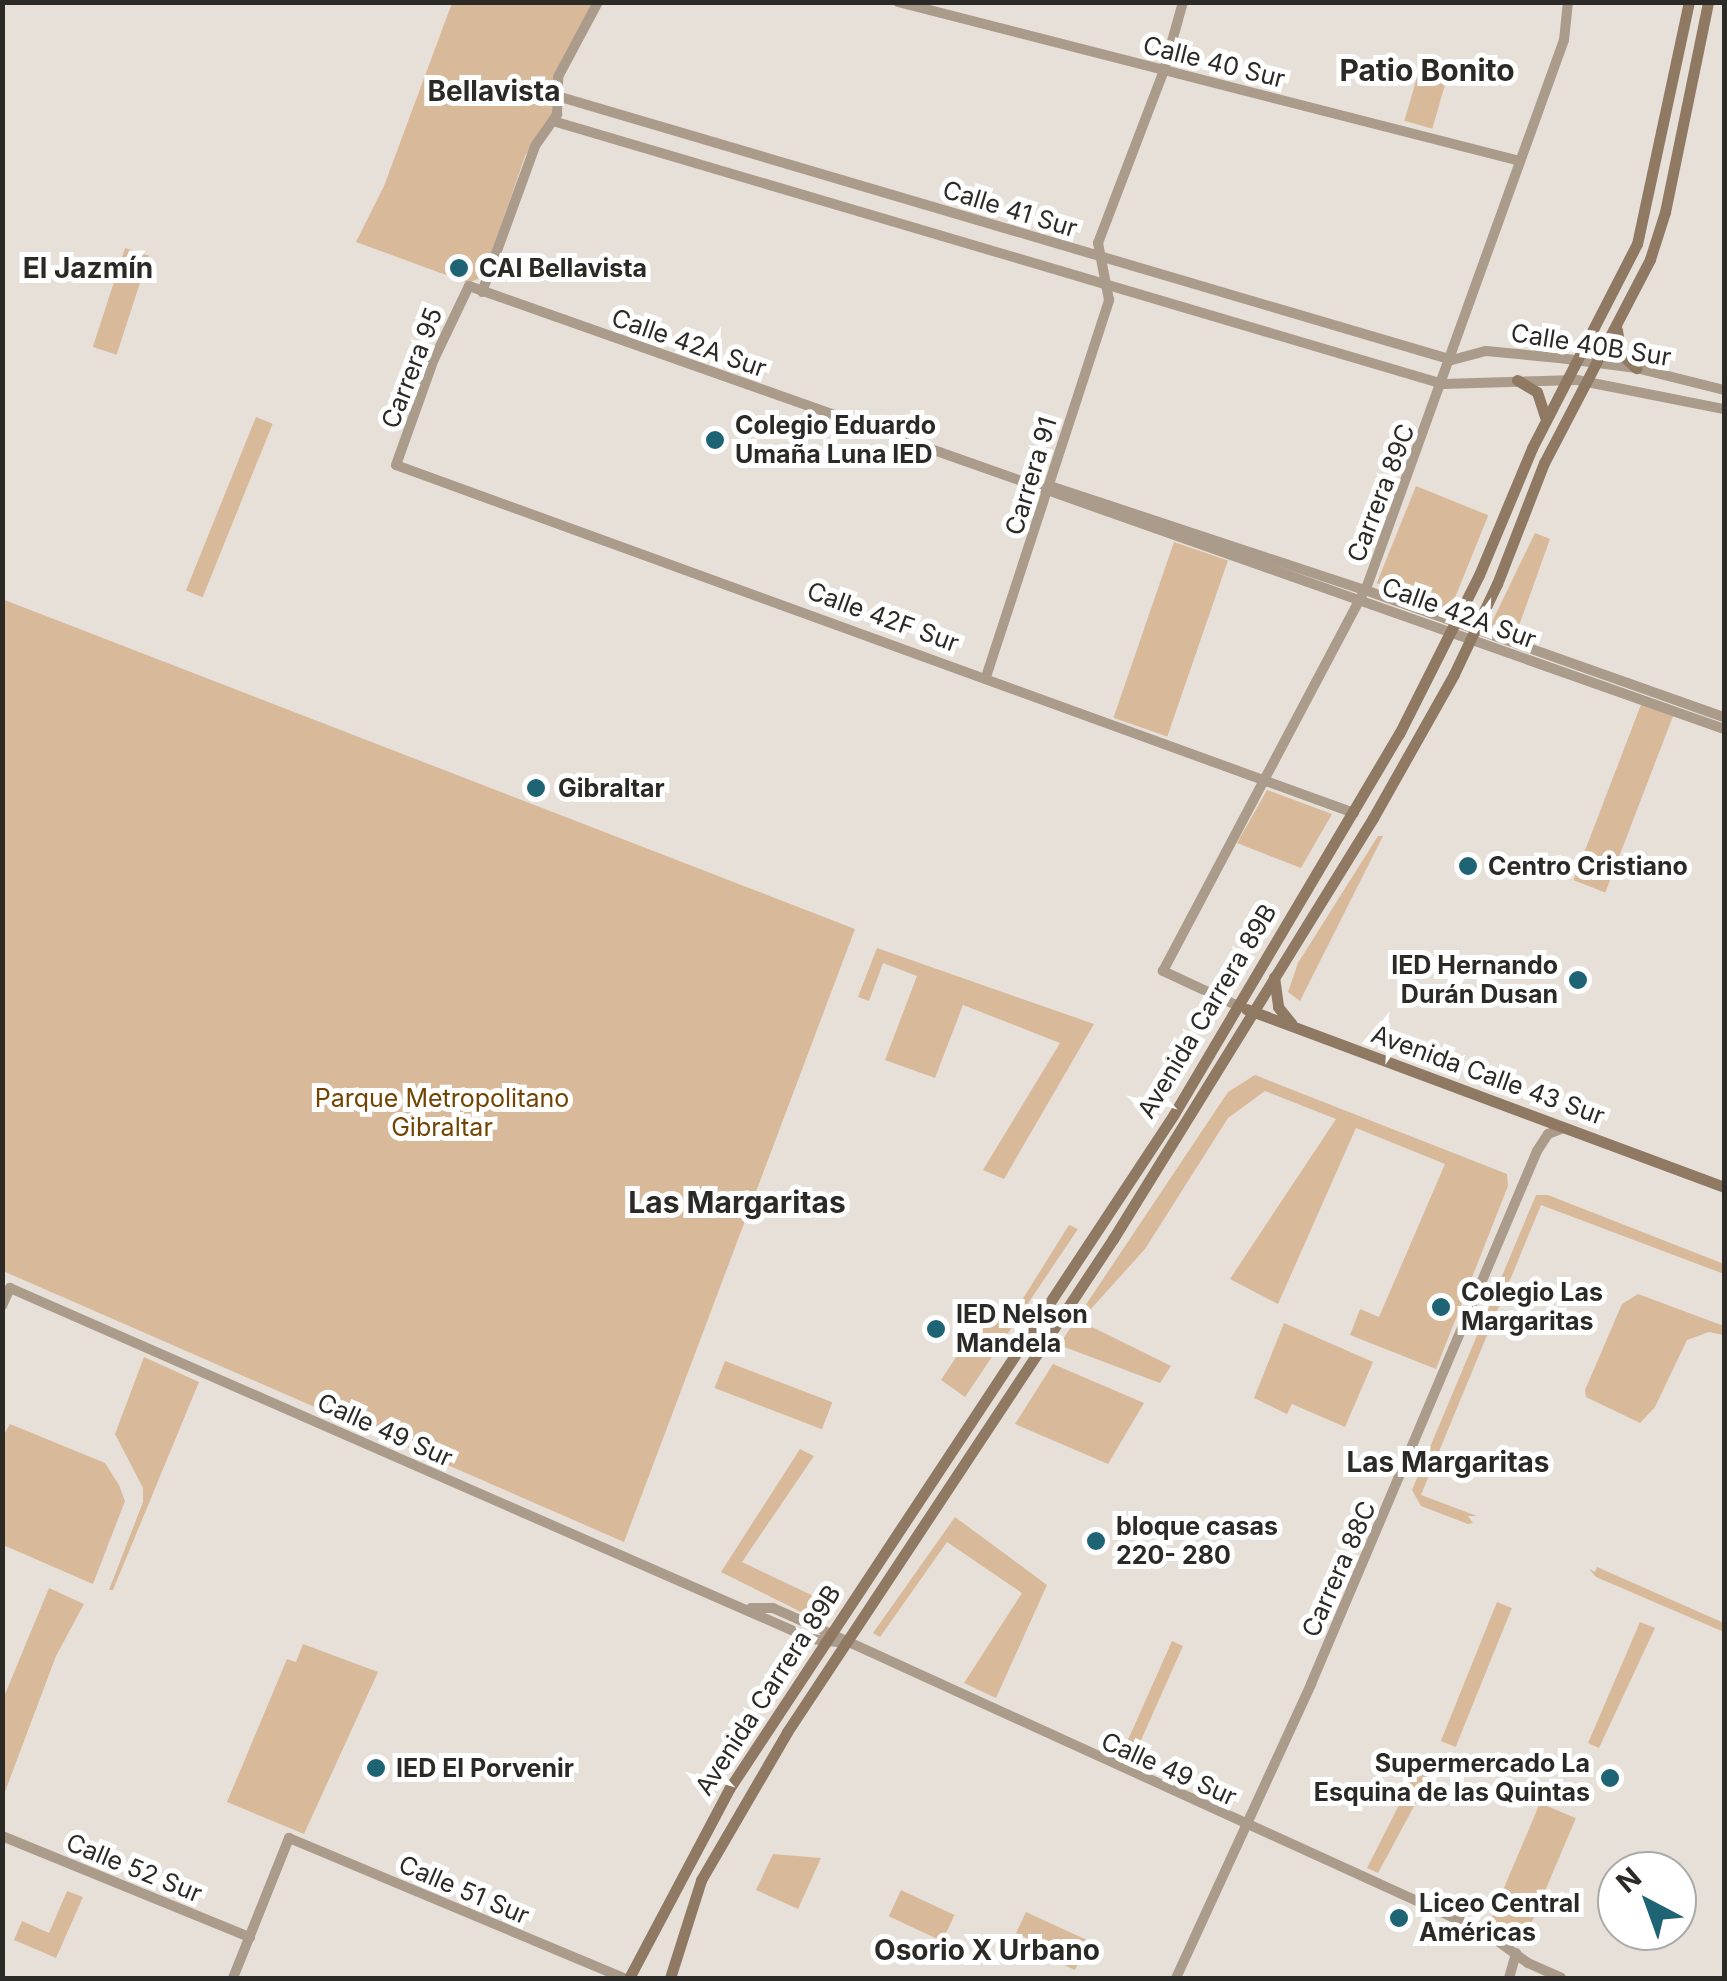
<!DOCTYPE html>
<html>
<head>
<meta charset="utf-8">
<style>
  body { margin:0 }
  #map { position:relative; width:1727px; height:1981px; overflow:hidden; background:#e7e0d9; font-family:Inter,sans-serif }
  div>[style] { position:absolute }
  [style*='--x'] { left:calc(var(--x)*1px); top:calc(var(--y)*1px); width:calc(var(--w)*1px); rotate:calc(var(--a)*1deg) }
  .green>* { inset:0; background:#d8b99a; transform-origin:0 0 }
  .tertiary>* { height:10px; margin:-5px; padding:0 5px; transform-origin:5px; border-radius:5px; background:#aa9b8b }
  .secondary>* { height:11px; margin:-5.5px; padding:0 5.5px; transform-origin:5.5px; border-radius:5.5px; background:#8f7962 }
  .dots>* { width:28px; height:28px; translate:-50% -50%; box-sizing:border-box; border:5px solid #fff; border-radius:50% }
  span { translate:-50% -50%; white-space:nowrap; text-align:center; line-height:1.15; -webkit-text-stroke:10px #fff; paint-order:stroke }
  .street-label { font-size:25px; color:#2c2a27 }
  .poi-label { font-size:25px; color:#2c2a27; font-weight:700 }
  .left { translate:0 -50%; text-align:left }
  .right { translate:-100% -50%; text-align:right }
  .park-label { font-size:25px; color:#724402 }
  .neighbourhood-label { font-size:28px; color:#2c2a27; font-weight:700 }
  .quarter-label { font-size:30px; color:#2c2a27; font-weight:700 }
  .frame { position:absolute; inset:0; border:5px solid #2c2a27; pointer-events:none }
  .north { position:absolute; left:1597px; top:1851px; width:100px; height:100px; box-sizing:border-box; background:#fff; border:2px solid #abaaa9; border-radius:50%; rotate:319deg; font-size:28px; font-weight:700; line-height:40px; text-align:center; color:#2c2a27 }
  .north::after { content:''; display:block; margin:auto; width:35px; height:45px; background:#1f6475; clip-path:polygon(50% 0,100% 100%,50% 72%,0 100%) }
</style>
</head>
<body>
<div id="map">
  <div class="green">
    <i style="clip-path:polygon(452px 3px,593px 3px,553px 79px,552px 114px,525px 156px,487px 267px,478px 279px,468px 283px,356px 242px,384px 186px)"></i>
    <i style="left:1421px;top:63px;width:29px;height:60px;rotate:16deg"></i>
    <i style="left:125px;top:248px;width:25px;height:104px;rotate:18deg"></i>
    <i style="left:256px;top:417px;width:18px;height:187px;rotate:22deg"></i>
    <i style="left:1416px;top:486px;width:78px;height:105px;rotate:22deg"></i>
    <i style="clip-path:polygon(1535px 533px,1550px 539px,1516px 634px,1490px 626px)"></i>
    <i style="left:1174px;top:542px;width:57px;height:186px;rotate:19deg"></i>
    <i style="clip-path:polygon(2px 599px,855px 929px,624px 1542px,3px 1271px)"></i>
    <i style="left:1642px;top:702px;width:34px;height:191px;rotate:21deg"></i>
    <i style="clip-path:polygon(1267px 790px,1332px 814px,1301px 868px,1237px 843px)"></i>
    <i style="clip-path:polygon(1378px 836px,1383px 836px,1300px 1001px,1288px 992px,1298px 963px)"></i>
    <i style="clip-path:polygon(877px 948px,1094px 1024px,1004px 1179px,983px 1170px,1060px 1043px,963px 1005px,935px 1078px,885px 1060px,917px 976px,883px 963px,869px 1001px,858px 997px)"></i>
    <i style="clip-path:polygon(1255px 1075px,1507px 1174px,1508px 1186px,1436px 1369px,1350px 1335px,1360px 1309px,1379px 1317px,1445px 1164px,1356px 1128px,1278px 1304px,1230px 1279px,1336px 1119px,1265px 1091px,1228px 1118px,1145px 1249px,1080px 1321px,1171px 1366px,1160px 1383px,1059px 1345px,1228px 1092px)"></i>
    <i style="clip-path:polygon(1536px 1195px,1548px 1195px,1724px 1264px,1724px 1274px,1541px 1205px,1421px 1495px,1477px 1516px,1468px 1516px,1473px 1523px,1468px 1524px,1421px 1506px,1412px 1490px)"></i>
    <i style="clip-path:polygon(1069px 1225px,1078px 1229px,965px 1397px,941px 1380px,986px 1312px,1007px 1324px)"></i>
    <i style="clip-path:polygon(1638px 1294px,1724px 1326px,1724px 1335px,1709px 1332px,1687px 1340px,1655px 1407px,1640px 1423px,1586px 1397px,1585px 1390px,1622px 1304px)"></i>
    <i style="clip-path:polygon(1284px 1323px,1373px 1362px,1345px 1427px,1292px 1404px,1287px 1414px,1254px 1398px)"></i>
    <i style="clip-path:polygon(144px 1357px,199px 1382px,113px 1590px,109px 1590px,143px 1502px,143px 1488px,115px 1434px)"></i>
    <i style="left:725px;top:1361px;width:115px;height:29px;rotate:21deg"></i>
    <i style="clip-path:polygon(1053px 1364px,1144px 1403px,1108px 1464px,1015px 1424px)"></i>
    <i style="clip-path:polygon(10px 1424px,105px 1463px,119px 1485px,125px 1501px,93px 1584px,3px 1545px,3px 1436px)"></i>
    <i style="clip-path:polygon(800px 1449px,814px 1456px,742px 1562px,828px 1603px,817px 1620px,721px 1572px)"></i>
    <i style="clip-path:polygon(955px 1517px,1047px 1585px,996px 1698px,964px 1683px,1022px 1593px,947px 1542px,880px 1637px,873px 1633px)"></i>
    <i style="clip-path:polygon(1597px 1567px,1724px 1623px,1724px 1632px,1596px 1577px,1589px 1569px,1595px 1572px)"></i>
    <i style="clip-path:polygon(49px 1588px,84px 1604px,56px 1656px,3px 1797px,3px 1699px)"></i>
    <i style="left:1497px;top:1602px;width:16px;height:150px;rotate:22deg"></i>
    <i style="clip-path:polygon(1640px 1622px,1655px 1628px,1599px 1748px,1588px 1743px)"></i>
    <i style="left:1172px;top:1641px;width:12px;height:128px;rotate:24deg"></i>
    <i style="clip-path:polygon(303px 1644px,378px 1672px,304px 1834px,227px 1802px,287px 1659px,296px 1662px)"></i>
    <i style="clip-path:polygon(1425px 1754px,1439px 1760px,1378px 1873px,1367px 1868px)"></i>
    <i style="left:1540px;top:1803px;width:39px;height:131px;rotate:23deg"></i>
    <i style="clip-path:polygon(773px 1854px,821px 1858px,798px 1909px,756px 1890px)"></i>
    <i style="left:901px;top:1890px;width:59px;height:29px;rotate:25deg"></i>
    <i style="clip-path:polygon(67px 1891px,83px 1897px,56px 1958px,14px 1940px,22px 1921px,49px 1933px)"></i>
    <i style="clip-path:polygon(1026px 1912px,1089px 1941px,1075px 1970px,1031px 1950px,1035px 1942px,1016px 1933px)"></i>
  </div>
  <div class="tertiary">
    <i style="--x:898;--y:2;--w:642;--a:14.34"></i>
    <i style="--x:557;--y:96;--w:933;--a:16.43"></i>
    <i style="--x:553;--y:121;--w:928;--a:16.46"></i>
    <i style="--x:1443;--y:384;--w:134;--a:-1.7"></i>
    <i style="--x:1577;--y:380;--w:150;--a:11.2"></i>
    <i style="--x:482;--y:292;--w:155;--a:-70"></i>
    <i style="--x:535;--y:146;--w:39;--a:-55"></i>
    <i style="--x:557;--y:114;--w:37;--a:-88"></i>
    <i style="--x:558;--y:77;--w:85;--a:-61.9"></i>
    <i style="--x:1452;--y:360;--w:35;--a:-15"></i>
    <i style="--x:1486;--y:351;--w:73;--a:5.5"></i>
    <i style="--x:1559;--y:358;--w:78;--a:7.4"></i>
    <i style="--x:1636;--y:368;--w:91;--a:14"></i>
    <i style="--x:1050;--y:486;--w:332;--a:18.3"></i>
    <i style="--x:1365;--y:590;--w:381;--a:19.5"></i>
    <i style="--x:986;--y:677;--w:397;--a:-71.9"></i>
    <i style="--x:1109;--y:300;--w:58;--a:-100.9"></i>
    <i style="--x:1098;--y:243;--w:185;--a:-69.1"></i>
    <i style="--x:1164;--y:70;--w:71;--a:-74.4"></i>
    <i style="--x:1354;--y:813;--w:1019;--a:-160.04"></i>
    <i style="--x:396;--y:465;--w:113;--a:-70.3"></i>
    <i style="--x:434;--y:359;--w:81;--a:-64.4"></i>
    <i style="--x:469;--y:286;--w:1331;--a:19.44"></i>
    <i style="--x:1236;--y:1005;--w:81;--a:-155"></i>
    <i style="--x:1163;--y:971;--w:436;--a:-62.1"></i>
    <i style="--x:1367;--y:586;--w:580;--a:-70.16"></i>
    <i style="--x:1564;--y:40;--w:38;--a:-84"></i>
    <i style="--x:2;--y:1306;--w:20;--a:-66"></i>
    <i style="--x:10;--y:1288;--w:875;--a:23.64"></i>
    <i style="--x:812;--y:1639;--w:32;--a:7"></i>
    <i style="--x:751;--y:1608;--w:22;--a:0"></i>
    <i style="--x:773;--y:1608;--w:49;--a:24"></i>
    <i style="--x:818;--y:1628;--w:733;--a:24.5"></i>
    <i style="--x:1485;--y:1932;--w:53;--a:35.8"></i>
    <i style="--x:1528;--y:1963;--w:36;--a:24"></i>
    <i style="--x:2;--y:1836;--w:268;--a:22.2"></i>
    <i style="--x:233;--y:1978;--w:151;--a:-68.2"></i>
    <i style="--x:289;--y:1838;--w:363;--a:22.7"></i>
    <i style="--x:1176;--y:1978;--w:324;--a:-65.3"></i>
    <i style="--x:1311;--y:1684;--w:579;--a:-67.02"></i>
    <i style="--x:1537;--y:1151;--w:20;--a:-57"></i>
    <i style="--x:1548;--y:1134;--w:17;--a:-21"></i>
    <i style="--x:1509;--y:1978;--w:26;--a:-74"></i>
  </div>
  <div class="secondary">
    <i style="--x:1617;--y:330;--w:24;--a:81"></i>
    <i style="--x:1621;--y:354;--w:21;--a:43"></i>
    <i style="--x:1517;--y:380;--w:23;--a:31"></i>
    <i style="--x:1537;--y:392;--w:26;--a:72"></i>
    <i style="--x:1274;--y:977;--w:30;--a:82"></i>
    <i style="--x:1278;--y:1007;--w:21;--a:51"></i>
    <i style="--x:1246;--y:1009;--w:510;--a:20.42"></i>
    <i style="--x:629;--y:1978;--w:214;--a:-62.1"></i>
    <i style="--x:729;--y:1789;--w:808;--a:-56.6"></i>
    <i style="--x:1174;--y:1114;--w:442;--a:-59.4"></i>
    <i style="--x:1399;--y:734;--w:178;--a:-63.3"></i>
    <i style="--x:1479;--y:575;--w:138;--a:-67.3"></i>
    <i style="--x:1532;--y:448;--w:229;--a:-62.8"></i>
    <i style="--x:1637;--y:244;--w:248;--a:-77.9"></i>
    <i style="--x:670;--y:1978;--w:103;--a:-72.4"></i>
    <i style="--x:701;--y:1880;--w:171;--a:-59.8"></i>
    <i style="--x:787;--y:1732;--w:591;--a:-56.53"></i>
    <i style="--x:1113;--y:1239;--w:495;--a:-58.3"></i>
    <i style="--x:1373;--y:818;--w:165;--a:-60.6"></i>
    <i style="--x:1454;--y:674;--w:100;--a:-64.5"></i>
    <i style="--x:1497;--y:584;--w:130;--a:-68.8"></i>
    <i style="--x:1544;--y:463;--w:230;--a:-62.5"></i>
    <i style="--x:1650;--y:259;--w:49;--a:-72.3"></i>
    <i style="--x:1665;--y:212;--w:214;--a:-78.4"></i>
  </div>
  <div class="dots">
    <i style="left:459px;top:268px;background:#1f6475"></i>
    <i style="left:715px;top:440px;background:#1f6475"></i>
    <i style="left:536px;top:788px;background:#1f6475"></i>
    <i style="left:1468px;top:866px;background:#1f6475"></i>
    <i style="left:1578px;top:980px;background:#1f6475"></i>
    <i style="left:1441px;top:1307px;background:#1f6475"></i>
    <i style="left:936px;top:1329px;background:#1f6475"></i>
    <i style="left:1096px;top:1541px;background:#1f6475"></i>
    <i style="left:376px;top:1768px;background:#1f6475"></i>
    <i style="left:1610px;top:1778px;background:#1f6475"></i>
    <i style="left:1399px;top:1918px;background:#1f6475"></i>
  </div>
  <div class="street-label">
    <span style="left:1214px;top:62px;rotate:14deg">Calle 40 Sur</span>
    <span style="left:1010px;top:209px;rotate:17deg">Calle 41 Sur</span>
    <span style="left:689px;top:343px;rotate:19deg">Calle 42A Sur</span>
    <span style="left:1591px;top:345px;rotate:9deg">Calle 40B Sur</span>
    <span style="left:412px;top:368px;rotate:-69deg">Carrera 95</span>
    <span style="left:1031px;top:476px;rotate:-73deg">Carrera 91</span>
    <span style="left:1381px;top:493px;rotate:-69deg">Carrera 89C</span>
    <span style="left:1459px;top:613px;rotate:20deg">Calle 42A Sur</span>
    <span style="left:883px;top:617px;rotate:20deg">Calle 42F Sur</span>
    <span style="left:1207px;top:1011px;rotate:-59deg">Avenida Carrera 89B</span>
    <span style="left:1488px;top:1075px;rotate:20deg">Avenida Calle 43 Sur</span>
    <span style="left:385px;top:1430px;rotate:24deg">Calle 49 Sur</span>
    <span style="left:1339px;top:1569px;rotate:-66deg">Carrera 88C</span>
    <span style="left:768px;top:1690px;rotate:-57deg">Avenida Carrera 89B</span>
    <span style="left:1169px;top:1769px;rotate:24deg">Calle 49 Sur</span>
    <span style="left:134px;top:1868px;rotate:22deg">Calle 52 Sur</span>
    <span style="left:464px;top:1890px;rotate:23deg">Calle 51 Sur</span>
  </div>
  <div class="poi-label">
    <span class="left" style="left:479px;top:268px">CAI Bellavista</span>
    <span class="left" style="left:735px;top:440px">Colegio Eduardo<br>Umaña Luna IED</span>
    <span class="left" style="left:558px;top:788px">Gibraltar</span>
    <span class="left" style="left:1488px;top:866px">Centro Cristiano</span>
    <span class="right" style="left:1558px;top:980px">IED Hernando<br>Durán Dusan</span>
    <span class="left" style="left:1461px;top:1307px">Colegio Las<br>Margaritas</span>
    <span class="left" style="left:956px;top:1329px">IED Nelson<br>Mandela</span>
    <span class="left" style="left:1116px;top:1541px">bloque casas<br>220- 280</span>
    <span class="right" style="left:1590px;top:1778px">Supermercado La<br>Esquina de las Quintas</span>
    <span class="left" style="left:396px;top:1768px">IED El Porvenir</span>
    <span class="left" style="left:1419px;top:1918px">Liceo Central<br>Américas</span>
  </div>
  <div class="park-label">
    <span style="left:442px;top:1113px">Parque Metropolitano<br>Gibraltar</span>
  </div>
  <div class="neighbourhood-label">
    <span style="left:494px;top:91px">Bellavista</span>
    <span style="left:88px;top:268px">El Jazmín</span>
    <span style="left:1448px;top:1462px">Las Margaritas</span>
    <span style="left:987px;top:1950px">Osorio X Urbano</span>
  </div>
  <div class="quarter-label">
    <span style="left:1427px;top:70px">Patio Bonito</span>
    <span style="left:737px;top:1202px">Las Margaritas</span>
  </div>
  <div class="frame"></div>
  <div class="north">N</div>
</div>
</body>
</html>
